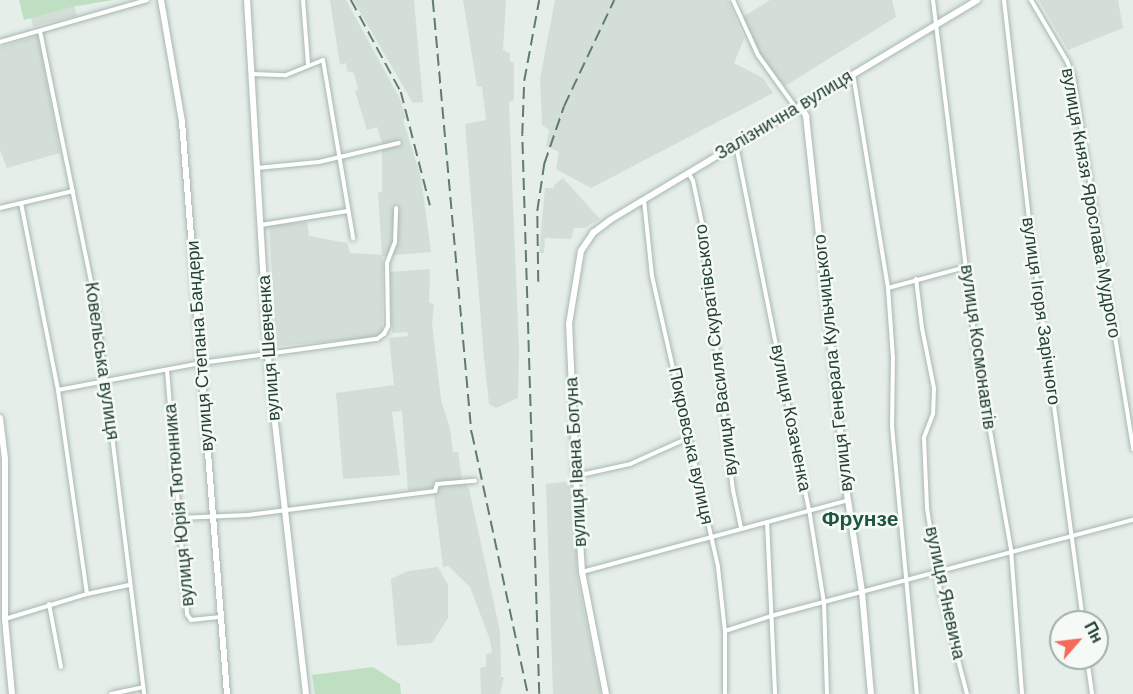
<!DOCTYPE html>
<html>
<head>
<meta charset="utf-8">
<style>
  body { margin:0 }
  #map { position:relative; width:1133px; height:694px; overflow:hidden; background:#e5eee9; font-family:Arial,sans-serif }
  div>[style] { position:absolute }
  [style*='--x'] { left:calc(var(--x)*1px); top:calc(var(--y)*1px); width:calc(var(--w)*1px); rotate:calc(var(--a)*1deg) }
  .built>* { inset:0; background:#d3ded7; transform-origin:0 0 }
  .green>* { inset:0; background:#bedfc2 }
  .roads { filter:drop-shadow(0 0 2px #a7b7af) drop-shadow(0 0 2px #a7b7af) }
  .street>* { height:4px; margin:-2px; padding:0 2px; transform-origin:2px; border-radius:2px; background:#fff }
  .secondary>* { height:6px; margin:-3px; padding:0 3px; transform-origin:3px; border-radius:3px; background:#fff }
  .rail>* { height:1.5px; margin-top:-0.75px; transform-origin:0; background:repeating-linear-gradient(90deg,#5e7c6f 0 12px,transparent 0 18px) }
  span { translate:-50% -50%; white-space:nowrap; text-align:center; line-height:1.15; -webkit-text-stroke:5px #f6faf7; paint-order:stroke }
  .street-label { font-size:18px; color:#234134 }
  .quarter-label { font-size:21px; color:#1f543e; font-weight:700 }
  .north { position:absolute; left:1049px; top:610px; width:60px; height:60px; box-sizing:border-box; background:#f6faf7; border:2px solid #a2b0a9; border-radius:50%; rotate:62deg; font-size:16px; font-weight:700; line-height:24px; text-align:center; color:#234134 }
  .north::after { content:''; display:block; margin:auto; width:21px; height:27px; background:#f46b5d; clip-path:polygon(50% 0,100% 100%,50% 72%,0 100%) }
</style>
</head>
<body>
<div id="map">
  <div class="built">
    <i style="clip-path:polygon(330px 0,346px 0,400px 99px,406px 118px,403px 120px,421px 177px,431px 252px,383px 256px,382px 330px,377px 337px,276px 346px,269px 225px,307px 222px,309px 236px,347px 243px,350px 253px,382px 255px,378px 192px,382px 192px,382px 143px,377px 127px,367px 130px,355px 91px,358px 89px,354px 73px,347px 71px,346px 63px,340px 65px)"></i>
    <i style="clip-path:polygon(353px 0,414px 0,423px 102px,413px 103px)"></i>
    <i style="clip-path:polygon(463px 0,506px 0,503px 50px,510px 53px,510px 61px,514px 63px,514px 100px,509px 102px,519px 351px,518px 398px,496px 408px,489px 404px,484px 358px,465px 124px,486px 120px,482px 87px,477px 86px)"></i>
    <i style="clip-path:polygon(555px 0,728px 0,744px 39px,734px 63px,763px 78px,773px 93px,591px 188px,556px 169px,559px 152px,546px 146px,549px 130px,542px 125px,540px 79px)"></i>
    <i style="clip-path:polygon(770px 0,892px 0,896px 17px,785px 86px,759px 55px,743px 17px)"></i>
    <i style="clip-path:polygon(1039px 0,1118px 0,1123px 28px,1068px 50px)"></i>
    <i style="left:74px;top:4px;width:12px;height:45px;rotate:76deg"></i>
    <i style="clip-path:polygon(38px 36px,60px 153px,7px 168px,0 150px,0 47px)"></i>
    <i style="clip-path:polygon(563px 178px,600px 219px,584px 228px,574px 228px,571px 239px,545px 238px,544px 253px,539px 253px,545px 188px,554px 188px,554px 185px)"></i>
    <i style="clip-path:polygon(430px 269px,429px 303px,434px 304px,432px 324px,441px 400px,450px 429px,453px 452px,458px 452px,462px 479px,469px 489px,500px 631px,501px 677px,504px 677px,500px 694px,481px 694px,480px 668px,486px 667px,486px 654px,492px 653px,490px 640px,470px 587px,448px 566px,443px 567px,433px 488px,408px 491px,402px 411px,392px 412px,400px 475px,343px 479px,336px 393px,394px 385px,389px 338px,408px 336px,407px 332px,392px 333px,390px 272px)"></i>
    <i style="clip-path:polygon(573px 481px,577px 576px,601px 694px,553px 694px,546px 484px)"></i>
    <i style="clip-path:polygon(438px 567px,448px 585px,448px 618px,432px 643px,397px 646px,391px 579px,408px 571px)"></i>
  </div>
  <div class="green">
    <i style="clip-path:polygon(19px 0,113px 0,71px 7px,24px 20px)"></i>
    <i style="clip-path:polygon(373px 667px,400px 684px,401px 694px,315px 694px,312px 675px)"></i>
  </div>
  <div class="roads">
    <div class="street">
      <i style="--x:303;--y:0;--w:64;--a:85.5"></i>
      <i style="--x:733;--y:0;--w:60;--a:65.6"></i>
      <i style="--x:758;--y:55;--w:65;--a:54.4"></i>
      <i style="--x:933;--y:0;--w:354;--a:83"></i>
      <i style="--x:976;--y:351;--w:202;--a:80"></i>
      <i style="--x:1011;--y:550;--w:144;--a:85.6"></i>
      <i style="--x:1004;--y:0;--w:222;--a:83.5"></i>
      <i style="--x:1029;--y:221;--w:405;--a:82.3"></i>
      <i style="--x:1031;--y:0;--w:71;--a:59.5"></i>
      <i style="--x:1067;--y:61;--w:17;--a:69"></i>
      <i style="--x:1073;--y:77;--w:377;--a:80.8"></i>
      <i style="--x:40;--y:31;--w:282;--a:78.5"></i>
      <i style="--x:96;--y:307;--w:390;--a:82.9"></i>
      <i style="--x:0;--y:42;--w:153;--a:-15.9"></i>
      <i style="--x:252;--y:74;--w:34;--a:2"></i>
      <i style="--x:286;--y:75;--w:40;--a:-22"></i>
      <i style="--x:323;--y:60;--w:181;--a:80.4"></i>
      <i style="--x:853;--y:74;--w:217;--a:80.7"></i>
      <i style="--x:888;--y:288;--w:69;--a:85.9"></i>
      <i style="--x:893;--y:357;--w:69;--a:90.8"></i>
      <i style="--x:892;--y:426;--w:269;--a:84.7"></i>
      <i style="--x:736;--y:145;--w:371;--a:78.7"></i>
      <i style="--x:809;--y:509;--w:95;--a:80.9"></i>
      <i style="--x:824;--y:603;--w:91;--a:88.1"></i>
      <i style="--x:257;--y:168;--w:62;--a:-5.5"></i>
      <i style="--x:319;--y:162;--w:82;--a:-13.4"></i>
      <i style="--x:689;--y:174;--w:8;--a:60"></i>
      <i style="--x:693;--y:181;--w:43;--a:77.9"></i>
      <i style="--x:702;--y:223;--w:269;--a:83.4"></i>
      <i style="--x:733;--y:490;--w:40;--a:78"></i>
      <i style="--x:644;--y:200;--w:76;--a:84"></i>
      <i style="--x:652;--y:276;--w:298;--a:77.2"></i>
      <i style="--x:718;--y:567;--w:64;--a:83.8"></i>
      <i style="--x:725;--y:631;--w:63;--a:90"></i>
      <i style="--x:21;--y:203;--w:191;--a:78.8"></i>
      <i style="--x:58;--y:390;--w:206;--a:81.9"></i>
      <i style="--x:0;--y:208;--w:75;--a:-13.1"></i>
      <i style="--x:261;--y:225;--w:88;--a:-9.1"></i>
      <i style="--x:916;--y:279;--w:49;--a:83"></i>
      <i style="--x:922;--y:328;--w:61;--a:78.7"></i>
      <i style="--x:934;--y:388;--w:26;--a:92"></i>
      <i style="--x:933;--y:414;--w:26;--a:111"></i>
      <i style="--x:924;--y:438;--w:70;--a:87.5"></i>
      <i style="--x:927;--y:508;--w:84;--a:81.1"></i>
      <i style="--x:940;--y:591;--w:106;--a:75.3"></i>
      <i style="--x:888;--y:288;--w:81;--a:-15.1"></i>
      <i style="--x:167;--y:370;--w:245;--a:85.3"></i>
      <i style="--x:187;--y:614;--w:7;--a:56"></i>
      <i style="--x:191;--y:620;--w:30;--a:-6"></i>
      <i style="--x:58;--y:390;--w:146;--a:-10.7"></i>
      <i style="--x:201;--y:363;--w:178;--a:-7.8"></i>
      <i style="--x:377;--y:339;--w:9;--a:-36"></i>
      <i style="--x:384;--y:334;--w:9;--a:-63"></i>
      <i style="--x:388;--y:326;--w:63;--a:-90.9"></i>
      <i style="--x:387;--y:263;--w:22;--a:-69"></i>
      <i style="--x:395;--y:242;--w:34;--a:-88"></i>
      <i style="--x:576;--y:476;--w:55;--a:-12.5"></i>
      <i style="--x:630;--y:464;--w:64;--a:-24.1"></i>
      <i style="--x:179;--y:518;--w:69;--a:-2.5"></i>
      <i style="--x:248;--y:515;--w:189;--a:-7.3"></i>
      <i style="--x:435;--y:491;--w:7;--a:-74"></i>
      <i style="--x:437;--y:484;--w:38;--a:-5"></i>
      <i style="--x:767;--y:522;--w:172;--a:87.3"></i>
      <i style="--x:582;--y:572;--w:276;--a:-15.1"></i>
      <i style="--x:49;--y:604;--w:64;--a:79.2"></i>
      <i style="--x:5;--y:619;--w:86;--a:-17"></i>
      <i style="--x:87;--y:594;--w:43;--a:-12.1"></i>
      <i style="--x:725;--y:631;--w:48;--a:-18.1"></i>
      <i style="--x:771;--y:616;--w:375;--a:-14.9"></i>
      <i style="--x:1087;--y:658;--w:36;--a:82"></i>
      <i style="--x:111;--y:694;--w:33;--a:-12"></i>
    </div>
    <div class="secondary">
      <i style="--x:161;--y:0;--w:124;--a:80.2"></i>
      <i style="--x:182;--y:122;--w:574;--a:85.5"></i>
      <i style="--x:247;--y:0;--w:371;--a:86.6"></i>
      <i style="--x:269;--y:370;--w:326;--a:83.5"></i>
      <i style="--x:800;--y:105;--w:13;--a:61"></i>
      <i style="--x:806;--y:116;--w:386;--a:83.8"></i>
      <i style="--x:848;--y:500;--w:93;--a:81.3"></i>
      <i style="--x:862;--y:592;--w:102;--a:85"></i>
      <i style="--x:0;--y:418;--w:41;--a:83"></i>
      <i style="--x:5;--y:459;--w:160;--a:90"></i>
      <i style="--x:5;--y:619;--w:75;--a:84.7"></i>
      <i style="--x:606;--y:694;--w:124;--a:-101.1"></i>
      <i style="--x:582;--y:572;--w:95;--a:-93.6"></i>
      <i style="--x:576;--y:477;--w:153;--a:-92.6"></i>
      <i style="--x:569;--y:324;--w:74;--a:-80.7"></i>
      <i style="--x:581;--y:251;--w:22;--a:-56"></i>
      <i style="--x:593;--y:233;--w:21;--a:-37"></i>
      <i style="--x:610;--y:220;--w:428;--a:-30.9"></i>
    </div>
  </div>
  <div class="rail">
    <i style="--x:351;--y:0;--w:105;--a:61.5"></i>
    <i style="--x:401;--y:92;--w:117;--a:75.6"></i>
    <i style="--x:433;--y:0;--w:435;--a:84.9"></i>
    <i style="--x:472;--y:433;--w:267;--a:77.9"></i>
    <i style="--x:538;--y:282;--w:71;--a:-90.8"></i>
    <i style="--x:537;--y:211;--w:48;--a:-81.5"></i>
    <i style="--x:544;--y:164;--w:61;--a:-71"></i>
    <i style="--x:564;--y:106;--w:117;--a:-64.7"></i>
    <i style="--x:539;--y:694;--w:559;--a:-91.74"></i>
    <i style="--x:522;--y:135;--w:54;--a:-87.9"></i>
    <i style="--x:524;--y:81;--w:82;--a:-79.5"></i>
  </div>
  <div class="street-label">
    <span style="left:784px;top:115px;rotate:-31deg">Залізнична вулиця</span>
    <span style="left:1091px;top:203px;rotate:80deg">вулиця Князя Ярослава Мудрого</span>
    <span style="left:1041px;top:311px;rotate:82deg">вулиця Ігоря Зарічного</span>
    <span style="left:200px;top:346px;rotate:-94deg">вулиця Степана Бандери</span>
    <span style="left:978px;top:347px;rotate:82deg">вулиця Космонавтів</span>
    <span style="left:269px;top:348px;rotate:-94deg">вулиця Шевченка</span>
    <span style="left:716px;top:350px;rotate:-97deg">вулиця Василя Скуратівського</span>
    <span style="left:102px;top:361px;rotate:82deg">Ковельська вулиця</span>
    <span style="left:833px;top:363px;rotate:-96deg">вулиця Генерала Кульчицького</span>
    <span style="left:791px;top:418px;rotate:79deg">вулиця Козаченка</span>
    <span style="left:691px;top:446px;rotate:78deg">Покровська вулиця</span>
    <span style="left:576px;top:462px;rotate:-93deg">вулиця Івана Богуна</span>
    <span style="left:179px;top:505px;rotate:-95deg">вулиця Юрія Тютюнника</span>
    <span style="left:945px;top:593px;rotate:78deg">вулиця Яневича</span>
  </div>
  <div class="quarter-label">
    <span style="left:860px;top:519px">Фрунзе</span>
  </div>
  <div class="north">Пн</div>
</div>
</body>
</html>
